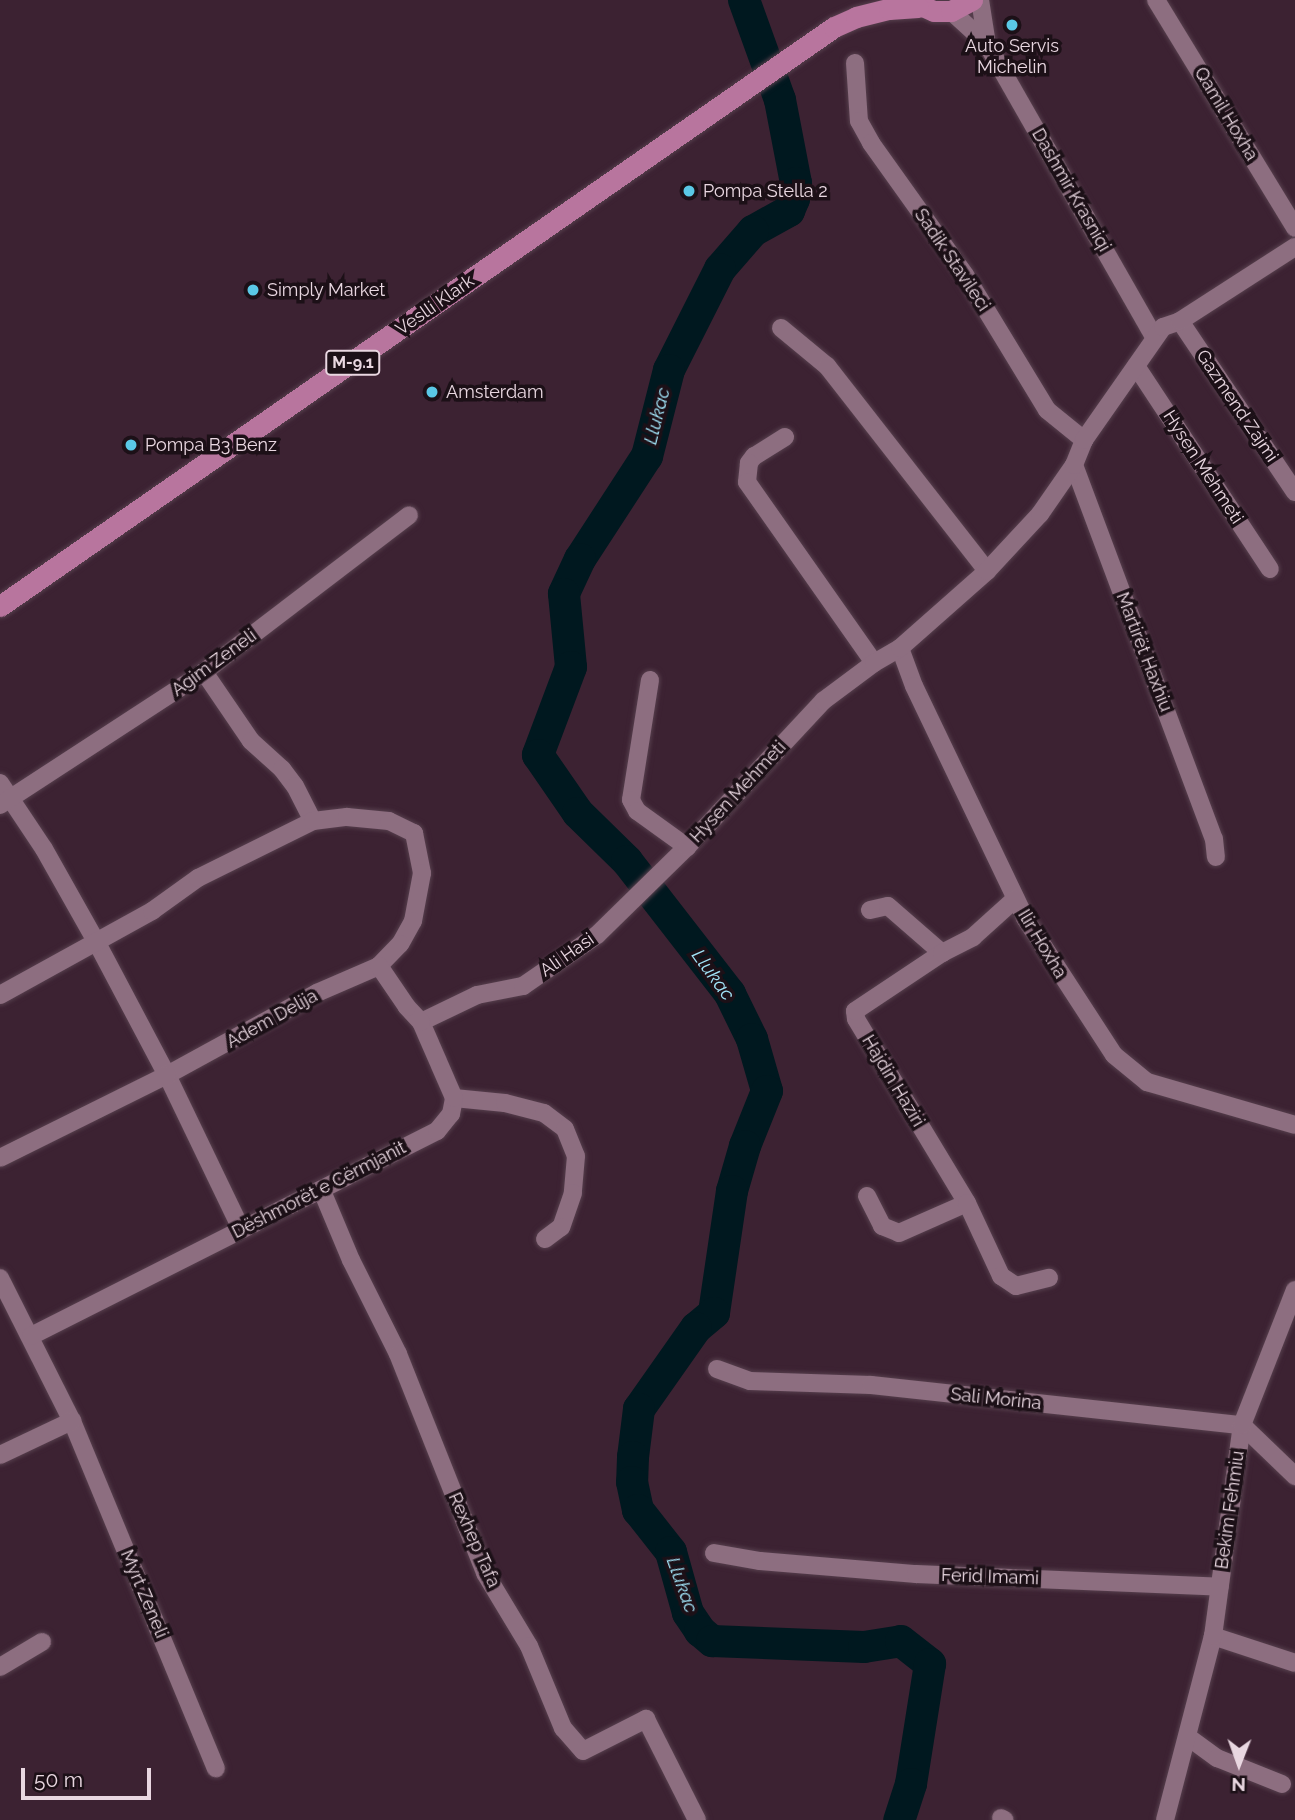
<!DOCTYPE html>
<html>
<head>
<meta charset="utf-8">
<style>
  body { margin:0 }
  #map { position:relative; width:1295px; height:1820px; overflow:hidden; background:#3c2232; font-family:Raleway,sans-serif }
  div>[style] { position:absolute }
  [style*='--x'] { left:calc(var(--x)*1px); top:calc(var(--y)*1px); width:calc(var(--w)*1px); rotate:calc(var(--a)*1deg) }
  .river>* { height:32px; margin:-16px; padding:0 16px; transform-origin:16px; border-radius:16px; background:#00181f }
  .roads { filter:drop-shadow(0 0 2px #563f4d) drop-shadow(0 0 2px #563f4d) }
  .minor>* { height:18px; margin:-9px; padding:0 9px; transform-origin:9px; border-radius:9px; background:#8d6e80 }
  .major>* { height:21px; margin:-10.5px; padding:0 10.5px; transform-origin:10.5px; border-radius:10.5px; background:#b8759e }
  .dots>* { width:19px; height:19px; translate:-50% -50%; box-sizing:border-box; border:4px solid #1c1017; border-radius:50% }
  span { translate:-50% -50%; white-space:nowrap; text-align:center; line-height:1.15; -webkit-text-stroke:7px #1c1017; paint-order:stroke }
  .shield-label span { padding:2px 5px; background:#1c1017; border:2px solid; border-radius:5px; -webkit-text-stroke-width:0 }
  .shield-label { font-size:16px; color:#e9d7e1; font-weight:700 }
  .poi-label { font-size:18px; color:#e9d7e1 }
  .left { translate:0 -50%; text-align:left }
  .street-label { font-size:18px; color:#e9d7e1 }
  .water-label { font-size:19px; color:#a2e4f8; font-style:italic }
  .north { position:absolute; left:1204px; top:1729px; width:70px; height:70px; -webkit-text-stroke:5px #1c1017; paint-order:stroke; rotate:181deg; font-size:19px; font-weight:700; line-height:28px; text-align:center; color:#e9d7e1 }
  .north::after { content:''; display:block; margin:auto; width:24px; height:32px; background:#e9d7e1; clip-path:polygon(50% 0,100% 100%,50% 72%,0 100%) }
  .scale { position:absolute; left:21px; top:1768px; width:130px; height:32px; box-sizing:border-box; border:4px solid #e9d7e1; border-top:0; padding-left:9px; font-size:21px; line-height:24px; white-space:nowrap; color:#e9d7e1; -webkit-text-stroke:5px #1c1017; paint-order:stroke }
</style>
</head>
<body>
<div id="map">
  <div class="river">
    <i style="--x:744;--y:0;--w:106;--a:70.2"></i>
    <i style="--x:780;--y:100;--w:85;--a:79.1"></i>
    <i style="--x:796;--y:183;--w:16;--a:97"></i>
    <i style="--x:794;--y:199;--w:13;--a:113"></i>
    <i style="--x:789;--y:211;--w:41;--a:150.9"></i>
    <i style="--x:753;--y:231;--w:50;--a:131"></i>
    <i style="--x:720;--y:269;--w:113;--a:116.8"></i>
    <i style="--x:669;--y:370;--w:89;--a:104.3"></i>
    <i style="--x:647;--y:456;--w:123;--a:123"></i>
    <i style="--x:580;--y:559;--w:38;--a:115"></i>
    <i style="--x:564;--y:594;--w:73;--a:84.5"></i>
    <i style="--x:571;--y:667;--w:94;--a:110.6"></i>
    <i style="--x:538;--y:755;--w:70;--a:55.4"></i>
    <i style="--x:578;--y:813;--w:69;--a:44.4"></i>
    <i style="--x:627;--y:861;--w:168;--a:52.2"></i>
    <i style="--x:730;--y:994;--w:50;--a:63.9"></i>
    <i style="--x:752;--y:1039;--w:54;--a:73.9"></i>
    <i style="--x:767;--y:1091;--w:59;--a:111.8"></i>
    <i style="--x:745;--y:1146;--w:47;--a:106.1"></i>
    <i style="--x:732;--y:1191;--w:123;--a:98.4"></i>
    <i style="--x:714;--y:1313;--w:23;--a:140"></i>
    <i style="--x:696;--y:1328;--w:99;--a:125.1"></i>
    <i style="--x:639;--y:1409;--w:48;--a:97.1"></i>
    <i style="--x:633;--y:1457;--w:25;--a:92"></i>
    <i style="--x:632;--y:1482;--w:29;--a:78"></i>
    <i style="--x:638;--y:1510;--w:53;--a:51.8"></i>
    <i style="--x:671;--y:1552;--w:63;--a:74.4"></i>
    <i style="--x:688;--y:1613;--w:22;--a:56"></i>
    <i style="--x:700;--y:1631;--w:16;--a:40"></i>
    <i style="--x:712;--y:1641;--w:152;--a:2.3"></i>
    <i style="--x:864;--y:1647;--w:37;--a:-9"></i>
    <i style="--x:901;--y:1641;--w:37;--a:38"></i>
    <i style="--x:930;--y:1664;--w:121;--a:99"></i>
    <i style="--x:911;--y:1784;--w:38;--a:108"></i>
  </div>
  <div class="roads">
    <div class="minor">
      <i style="--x:980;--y:0;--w:45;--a:81"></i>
      <i style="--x:1156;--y:0;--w:267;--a:58.6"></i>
      <i style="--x:951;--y:11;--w:49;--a:42.5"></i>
      <i style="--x:987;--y:44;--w:337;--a:60.3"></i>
      <i style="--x:855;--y:63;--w:58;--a:86.1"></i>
      <i style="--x:859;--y:121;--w:25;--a:61"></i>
      <i style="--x:871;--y:143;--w:162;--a:54.5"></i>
      <i style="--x:965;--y:275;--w:158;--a:58.7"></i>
      <i style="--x:1047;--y:410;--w:48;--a:39"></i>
      <i style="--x:1180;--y:321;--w:206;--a:56.1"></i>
      <i style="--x:781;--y:328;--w:60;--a:39.6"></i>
      <i style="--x:827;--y:366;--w:260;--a:52"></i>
      <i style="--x:1136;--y:366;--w:243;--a:56.6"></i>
      <i style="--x:785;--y:437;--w:36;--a:148"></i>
      <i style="--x:754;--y:456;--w:9;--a:126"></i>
      <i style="--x:749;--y:463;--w:19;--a:96"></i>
      <i style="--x:747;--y:482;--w:221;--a:54.9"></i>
      <i style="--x:1074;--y:465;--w:399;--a:69.5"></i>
      <i style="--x:1214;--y:839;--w:18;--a:84"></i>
      <i style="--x:900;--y:648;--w:40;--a:69.8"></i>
      <i style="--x:914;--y:686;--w:257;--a:64.4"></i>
      <i style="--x:1025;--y:918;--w:163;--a:57"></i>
      <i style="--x:1114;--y:1055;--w:43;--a:39.3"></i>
      <i style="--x:1147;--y:1082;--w:154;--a:16.2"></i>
      <i style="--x:204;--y:672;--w:83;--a:55.7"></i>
      <i style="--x:251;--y:741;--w:42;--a:42.1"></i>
      <i style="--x:282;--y:769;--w:21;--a:53"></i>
      <i style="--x:295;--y:786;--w:39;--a:63"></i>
      <i style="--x:650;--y:680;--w:121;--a:99"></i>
      <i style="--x:631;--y:800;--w:13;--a:61"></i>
      <i style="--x:637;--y:811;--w:62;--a:35.8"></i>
      <i style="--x:0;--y:783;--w:79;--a:56.3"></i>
      <i style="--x:44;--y:849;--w:108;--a:60.6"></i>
      <i style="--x:97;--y:943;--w:149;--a:62.1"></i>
      <i style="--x:167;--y:1075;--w:171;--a:64.3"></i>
      <i style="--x:0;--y:805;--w:244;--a:-33.1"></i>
      <i style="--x:204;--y:672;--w:258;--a:-37.4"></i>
      <i style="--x:870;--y:910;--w:18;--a:-13"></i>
      <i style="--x:888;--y:906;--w:72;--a:41"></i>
      <i style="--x:0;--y:995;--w:174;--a:-28.9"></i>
      <i style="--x:152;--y:911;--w:57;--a:-35.7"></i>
      <i style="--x:198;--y:878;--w:128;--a:-26.4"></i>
      <i style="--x:313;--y:821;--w:34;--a:-7"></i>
      <i style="--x:347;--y:817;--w:42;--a:5.4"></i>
      <i style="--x:389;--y:821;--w:28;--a:26"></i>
      <i style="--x:414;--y:833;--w:41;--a:78.7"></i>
      <i style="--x:422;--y:873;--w:49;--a:100.6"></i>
      <i style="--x:413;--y:921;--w:26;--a:119"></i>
      <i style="--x:400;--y:944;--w:30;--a:134"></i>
      <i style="--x:379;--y:966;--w:68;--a:156.5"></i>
      <i style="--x:317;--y:993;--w:171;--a:151.3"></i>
      <i style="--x:167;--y:1075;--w:186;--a:153.6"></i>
      <i style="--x:421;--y:1022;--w:62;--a:-25.7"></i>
      <i style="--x:477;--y:995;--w:47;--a:-11.1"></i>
      <i style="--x:523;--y:986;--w:90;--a:-34.6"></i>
      <i style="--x:597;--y:935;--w:126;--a:-44.4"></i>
      <i style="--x:687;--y:847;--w:200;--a:-47"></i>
      <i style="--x:823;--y:701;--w:64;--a:-36.7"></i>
      <i style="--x:874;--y:663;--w:30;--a:-30"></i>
      <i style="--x:900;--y:648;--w:116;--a:-41.5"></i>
      <i style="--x:987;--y:571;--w:78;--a:-47.1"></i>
      <i style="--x:1040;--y:514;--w:60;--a:-55.2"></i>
      <i style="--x:1074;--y:465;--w:27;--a:-68"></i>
      <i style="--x:1084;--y:440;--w:138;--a:-55"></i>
      <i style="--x:1163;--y:327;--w:18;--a:-19"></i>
      <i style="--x:1180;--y:321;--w:137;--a:-32.8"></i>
      <i style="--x:454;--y:1098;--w:51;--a:5.6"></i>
      <i style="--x:505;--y:1103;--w:40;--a:14.4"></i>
      <i style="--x:544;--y:1113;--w:26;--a:37"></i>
      <i style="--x:565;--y:1129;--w:29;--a:68"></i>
      <i style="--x:576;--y:1156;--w:37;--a:95"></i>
      <i style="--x:573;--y:1193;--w:36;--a:109"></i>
      <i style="--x:561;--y:1227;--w:20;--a:143"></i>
      <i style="--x:322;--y:1191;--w:75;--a:67.2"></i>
      <i style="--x:351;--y:1260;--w:105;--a:63.4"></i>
      <i style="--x:398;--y:1354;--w:236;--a:68.3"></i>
      <i style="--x:485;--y:1573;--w:85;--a:58.9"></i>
      <i style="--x:529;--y:1646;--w:89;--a:67.5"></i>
      <i style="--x:563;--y:1728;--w:30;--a:49"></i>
      <i style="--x:583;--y:1751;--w:71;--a:-26.9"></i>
      <i style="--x:646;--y:1719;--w:113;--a:63.2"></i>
      <i style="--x:867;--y:1196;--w:34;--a:63"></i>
      <i style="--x:882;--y:1226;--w:18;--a:22"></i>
      <i style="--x:899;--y:1233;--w:74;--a:-23.8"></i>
      <i style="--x:967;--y:1203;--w:215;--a:-121.1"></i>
      <i style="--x:856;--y:1019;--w:8;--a:-97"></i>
      <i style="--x:855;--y:1011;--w:105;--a:-33.7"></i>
      <i style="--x:942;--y:953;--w:35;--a:-27"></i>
      <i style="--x:973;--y:937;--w:57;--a:-42.1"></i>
      <i style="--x:967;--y:1203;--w:81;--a:65"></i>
      <i style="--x:1001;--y:1276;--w:18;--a:34"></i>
      <i style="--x:1016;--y:1286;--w:34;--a:-14"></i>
      <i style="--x:0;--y:1278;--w:160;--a:63.3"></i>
      <i style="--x:72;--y:1421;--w:376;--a:67.5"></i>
      <i style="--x:31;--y:1336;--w:455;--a:-26.8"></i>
      <i style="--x:437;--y:1131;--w:22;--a:-51"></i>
      <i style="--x:451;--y:1114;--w:16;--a:-79"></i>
      <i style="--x:454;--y:1098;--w:83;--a:-113.5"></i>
      <i style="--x:421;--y:1022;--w:21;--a:-133"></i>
      <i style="--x:407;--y:1007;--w:50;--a:-124.3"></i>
      <i style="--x:717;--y:1369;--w:35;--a:20"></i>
      <i style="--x:750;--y:1381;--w:121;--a:1.9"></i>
      <i style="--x:871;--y:1385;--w:373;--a:6.2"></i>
      <i style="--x:1242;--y:1425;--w:74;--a:43.9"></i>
      <i style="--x:0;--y:1455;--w:80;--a:-25.3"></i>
      <i style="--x:714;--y:1553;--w:47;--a:9.9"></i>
      <i style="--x:760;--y:1561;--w:157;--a:4.8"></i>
      <i style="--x:916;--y:1574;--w:304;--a:2.4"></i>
      <i style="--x:1213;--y:1636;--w:86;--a:18.2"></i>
      <i style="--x:0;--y:1667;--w:49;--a:-30.8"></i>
      <i style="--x:1188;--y:1737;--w:36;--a:36"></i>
      <i style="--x:1217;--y:1758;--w:70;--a:21.8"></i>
      <i style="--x:1001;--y:1818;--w:4;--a:27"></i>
      <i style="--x:1165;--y:1820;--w:190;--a:-75.4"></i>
      <i style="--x:1213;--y:1636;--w:213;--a:-82.2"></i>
      <i style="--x:1242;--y:1425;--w:145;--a:-68.6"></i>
    </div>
    <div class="major">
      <i style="--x:909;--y:0;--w:27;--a:24"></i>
      <i style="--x:934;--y:11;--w:17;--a:0"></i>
      <i style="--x:951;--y:11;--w:24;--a:-28"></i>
      <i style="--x:0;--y:606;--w:1015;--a:-34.77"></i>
      <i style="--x:834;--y:27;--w:24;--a:-24"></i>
      <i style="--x:856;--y:17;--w:34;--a:-14"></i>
      <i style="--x:889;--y:9;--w:29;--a:-4"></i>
    </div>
  </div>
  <div class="dots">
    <i style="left:1012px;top:25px;background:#5ac8e6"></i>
    <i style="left:689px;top:191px;background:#5ac8e6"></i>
    <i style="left:253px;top:290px;background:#5ac8e6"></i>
    <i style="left:432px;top:392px;background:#5ac8e6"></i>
    <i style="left:131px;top:445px;background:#5ac8e6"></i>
  </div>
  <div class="shield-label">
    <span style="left:353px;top:363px">M-9.1</span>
  </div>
  <div class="poi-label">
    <span style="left:1012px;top:57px">Auto Servis<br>Michelin</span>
    <span class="left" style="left:703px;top:191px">Pompa Stella 2</span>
    <span class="left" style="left:267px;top:290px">Simply Market</span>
    <span class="left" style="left:446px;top:392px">Amsterdam</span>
    <span class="left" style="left:145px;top:445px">Pompa B3 Benz</span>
  </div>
  <div class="street-label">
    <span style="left:1226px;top:114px;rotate:59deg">Qamil Hoxha</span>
    <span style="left:1071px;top:190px;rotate:60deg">Dashmir Krasniqi</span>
    <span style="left:952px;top:260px;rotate:56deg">Sadik Stavileci</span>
    <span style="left:435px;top:305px;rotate:-35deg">Veslli Klark</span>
    <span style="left:1237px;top:406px;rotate:56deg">Gazmend Zajmi</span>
    <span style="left:1203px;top:467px;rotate:57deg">Hysen Mehmeti</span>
    <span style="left:1144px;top:652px;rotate:69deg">Martirët Haxhiu</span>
    <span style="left:214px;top:663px;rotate:-36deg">Agim Zeneli</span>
    <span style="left:738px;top:792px;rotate:-47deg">Hysen Mehmeti</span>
    <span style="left:1042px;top:944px;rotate:59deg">Ilir Hoxha</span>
    <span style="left:567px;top:955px;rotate:-35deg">Ali Hasi</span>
    <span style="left:272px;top:1019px;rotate:-29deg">Adem Delija</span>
    <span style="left:893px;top:1081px;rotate:59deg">Hajdin Haziri</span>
    <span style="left:319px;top:1190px;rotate:-27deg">Dëshmorët e Cërmjanit</span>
    <span style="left:996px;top:1399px;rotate:6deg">Sali Morina</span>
    <span style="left:1230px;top:1510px;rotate:-82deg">Bekim Fehmiu</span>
    <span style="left:474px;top:1540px;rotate:66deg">Rexhep Tafa</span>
    <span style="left:990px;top:1577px;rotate:2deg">Ferid Imami</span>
    <span style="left:144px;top:1594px;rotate:67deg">Myrt Zeneli</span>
  </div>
  <div class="water-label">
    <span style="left:657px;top:416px;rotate:-76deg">Llukac</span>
    <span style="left:713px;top:975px;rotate:54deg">Llukac</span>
    <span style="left:682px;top:1585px;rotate:70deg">Llukac</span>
  </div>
  <div class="north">N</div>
  <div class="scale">50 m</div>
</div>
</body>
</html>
